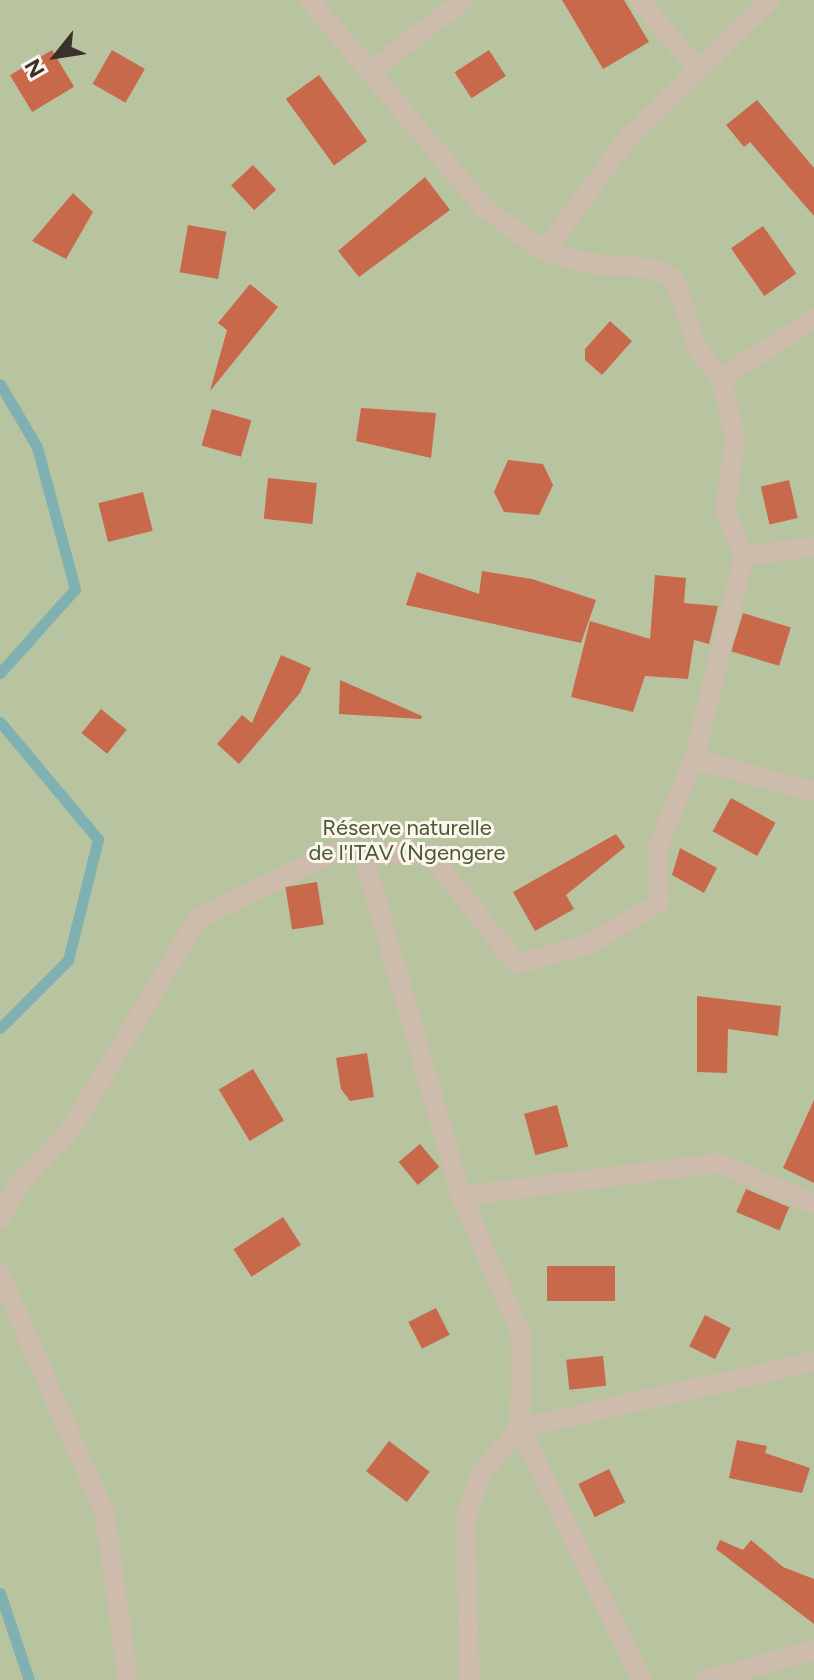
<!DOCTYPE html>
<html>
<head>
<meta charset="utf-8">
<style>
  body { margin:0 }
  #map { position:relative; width:814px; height:1680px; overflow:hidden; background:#f4ebe1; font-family:Figtree,sans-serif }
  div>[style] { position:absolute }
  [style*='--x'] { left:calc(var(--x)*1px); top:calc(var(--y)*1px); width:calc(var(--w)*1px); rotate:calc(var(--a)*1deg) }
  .green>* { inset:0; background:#b8c4a0; transform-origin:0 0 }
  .stream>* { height:11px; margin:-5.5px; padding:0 5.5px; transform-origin:5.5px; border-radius:5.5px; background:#7fb0b2 }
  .building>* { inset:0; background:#c8694b; transform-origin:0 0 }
  .minor>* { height:20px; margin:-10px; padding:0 10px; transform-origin:10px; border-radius:10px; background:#cdbbac }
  span { translate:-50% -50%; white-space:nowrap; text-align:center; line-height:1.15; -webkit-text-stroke:6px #fbf5ee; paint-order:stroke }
  .park-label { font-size:22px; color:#4a5a2e }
  .north { position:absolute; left:16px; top:16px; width:80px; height:80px; -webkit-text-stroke:6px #fbf5ee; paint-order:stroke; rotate:240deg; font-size:22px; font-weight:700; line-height:32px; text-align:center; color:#3b302b }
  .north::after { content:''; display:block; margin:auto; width:28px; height:36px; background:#3b302b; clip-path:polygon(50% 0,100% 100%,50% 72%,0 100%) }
</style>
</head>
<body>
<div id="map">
  <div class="green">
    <i style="left:0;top:0;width:814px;height:1680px"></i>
  </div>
  <div class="stream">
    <i style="--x:0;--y:384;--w:73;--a:59.6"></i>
    <i style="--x:37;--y:447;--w:147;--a:75"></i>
    <i style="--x:75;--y:589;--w:113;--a:131.8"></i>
    <i style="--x:0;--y:722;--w:153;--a:50.1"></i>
    <i style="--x:98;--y:839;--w:125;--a:103.9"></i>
    <i style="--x:68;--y:960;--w:96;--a:135"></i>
    <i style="--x:0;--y:1593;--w:92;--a:71.6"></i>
  </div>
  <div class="building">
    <i style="clip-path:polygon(562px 0,624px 0,649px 42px,603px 69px)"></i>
    <i style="left:52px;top:50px;width:43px;height:49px;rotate:59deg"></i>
    <i style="left:112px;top:50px;width:38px;height:39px;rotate:30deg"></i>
    <i style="left:489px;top:50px;width:31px;height:41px;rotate:57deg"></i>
    <i style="left:319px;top:75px;width:82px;height:41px;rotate:54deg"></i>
    <i style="clip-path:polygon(757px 100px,814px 168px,814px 216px,750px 142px,744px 147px,726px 125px)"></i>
    <i style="left:253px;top:165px;width:34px;height:30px;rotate:47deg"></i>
    <i style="clip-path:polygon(425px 177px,450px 210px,359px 277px,338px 251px)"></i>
    <i style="clip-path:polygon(73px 193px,93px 212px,66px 259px,32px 241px)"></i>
    <i style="left:188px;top:225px;width:39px;height:48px;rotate:10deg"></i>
    <i style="left:763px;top:226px;width:58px;height:39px;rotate:55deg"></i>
    <i style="clip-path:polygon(250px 284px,278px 307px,210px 391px,227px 330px,218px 323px)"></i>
    <i style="clip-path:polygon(610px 321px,632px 341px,602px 375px,585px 360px,585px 349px)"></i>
    <i style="clip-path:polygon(361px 408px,436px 413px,431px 458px,356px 441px)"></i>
    <i style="left:212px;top:409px;width:41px;height:38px;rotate:16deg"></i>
    <i style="clip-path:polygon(508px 460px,543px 464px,553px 485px,539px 515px,504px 512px,494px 492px)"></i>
    <i style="left:268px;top:478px;width:49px;height:41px;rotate:6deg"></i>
    <i style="left:789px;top:480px;width:39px;height:29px;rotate:77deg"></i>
    <i style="left:143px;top:492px;width:40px;height:46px;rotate:76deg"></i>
    <i style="clip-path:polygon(482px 571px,532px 579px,596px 600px,581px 643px,406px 605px,417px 572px,479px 594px)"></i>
    <i style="clip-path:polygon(655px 575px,686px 578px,684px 603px,718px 606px,709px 644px,694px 640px,688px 679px,645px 676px,633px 712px,571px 697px,590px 621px,650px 639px)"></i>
    <i style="left:743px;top:613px;width:50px;height:40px;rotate:17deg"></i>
    <i style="clip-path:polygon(281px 655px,311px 668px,300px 693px,239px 764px,217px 744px,242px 715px,252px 723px)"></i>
    <i style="clip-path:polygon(340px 680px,422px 716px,421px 719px,339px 714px)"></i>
    <i style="left:101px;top:709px;width:33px;height:31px;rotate:39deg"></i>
    <i style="left:731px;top:798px;width:51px;height:38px;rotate:29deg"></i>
    <i style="clip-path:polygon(616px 834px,625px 847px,566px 895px,574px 909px,535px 931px,513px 892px)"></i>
    <i style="clip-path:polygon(680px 848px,717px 868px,704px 893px,672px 875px)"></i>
    <i style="left:317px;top:882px;width:43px;height:32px;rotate:81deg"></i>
    <i style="clip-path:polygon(697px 996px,781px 1006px,778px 1036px,728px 1029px,727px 1073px,697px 1072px)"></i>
    <i style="clip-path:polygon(367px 1053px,374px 1097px,350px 1101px,341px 1089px,336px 1058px)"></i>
    <i style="left:253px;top:1069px;width:60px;height:40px;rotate:59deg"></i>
    <i style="clip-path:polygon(814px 1100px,814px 1183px,783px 1168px)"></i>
    <i style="left:557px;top:1105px;width:43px;height:34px;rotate:75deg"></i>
    <i style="left:420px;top:1144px;width:30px;height:28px;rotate:50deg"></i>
    <i style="left:746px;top:1189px;width:47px;height:25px;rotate:23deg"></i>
    <i style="left:283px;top:1217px;width:33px;height:59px;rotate:57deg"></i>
    <i style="left:547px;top:1266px;width:68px;height:35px"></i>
    <i style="left:436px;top:1308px;width:30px;height:31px;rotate:63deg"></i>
    <i style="left:705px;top:1315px;width:29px;height:35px;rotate:27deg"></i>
    <i style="left:603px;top:1356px;width:30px;height:37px;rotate:84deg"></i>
    <i style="clip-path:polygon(737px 1440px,767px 1446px,765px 1453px,810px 1468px,802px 1493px,729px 1478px)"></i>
    <i style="left:389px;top:1441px;width:51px;height:38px;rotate:37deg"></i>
    <i style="left:609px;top:1469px;width:37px;height:34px;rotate:64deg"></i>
    <i style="clip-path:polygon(720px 1540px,743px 1550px,751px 1540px,783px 1567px,814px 1579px,814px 1624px,716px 1549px)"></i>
  </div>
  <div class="minor">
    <i style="--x:639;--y:0;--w:87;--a:49.7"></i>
    <i style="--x:373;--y:69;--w:114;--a:-37.2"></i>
    <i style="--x:545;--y:251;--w:137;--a:-53.9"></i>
    <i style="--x:626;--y:140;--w:201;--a:-44.2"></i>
    <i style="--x:721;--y:378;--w:110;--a:-32.4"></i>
    <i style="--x:744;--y:556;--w:71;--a:-7.3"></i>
    <i style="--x:694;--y:759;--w:124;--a:15.4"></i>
    <i style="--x:364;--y:857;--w:353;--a:74"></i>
    <i style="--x:461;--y:1196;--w:150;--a:66.5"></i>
    <i style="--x:521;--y:1334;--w:94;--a:90.6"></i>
    <i style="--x:520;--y:1428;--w:280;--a:64.2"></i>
    <i style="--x:461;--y:1196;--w:259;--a:-7.3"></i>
    <i style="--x:718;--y:1163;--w:104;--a:23.1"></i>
    <i style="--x:0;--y:1219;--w:38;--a:-62"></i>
    <i style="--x:18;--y:1185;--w:74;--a:-46.1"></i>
    <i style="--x:69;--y:1132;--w:250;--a:-58.9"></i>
    <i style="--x:198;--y:918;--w:153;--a:-25.6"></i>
    <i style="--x:336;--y:852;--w:94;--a:1.8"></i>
    <i style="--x:430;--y:855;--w:139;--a:51.4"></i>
    <i style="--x:517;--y:964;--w:73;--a:-15.2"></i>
    <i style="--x:587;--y:945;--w:83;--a:-30.3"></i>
    <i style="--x:659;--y:903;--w:56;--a:-91"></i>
    <i style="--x:658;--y:847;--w:95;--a:-67.8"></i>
    <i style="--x:694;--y:759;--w:209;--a:-76.2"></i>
    <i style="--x:744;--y:556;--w:49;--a:-112.9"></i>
    <i style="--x:725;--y:511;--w:74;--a:-82.2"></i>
    <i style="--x:735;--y:438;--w:62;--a:-103.1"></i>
    <i style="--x:721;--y:378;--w:36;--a:-129"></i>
    <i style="--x:698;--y:350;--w:74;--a:-108.2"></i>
    <i style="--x:675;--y:280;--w:21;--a:-149"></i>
    <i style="--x:657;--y:269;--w:72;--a:-175.2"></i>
    <i style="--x:585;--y:263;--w:42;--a:-163.3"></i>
    <i style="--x:545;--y:251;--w:72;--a:-145.2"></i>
    <i style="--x:486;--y:210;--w:274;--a:-130"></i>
    <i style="--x:0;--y:1274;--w:262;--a:66.4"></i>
    <i style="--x:105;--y:1514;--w:168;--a:82.1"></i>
    <i style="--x:469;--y:1680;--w:164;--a:-91"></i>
    <i style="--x:466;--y:1516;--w:46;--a:-70.8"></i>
    <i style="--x:481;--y:1473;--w:60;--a:-49.1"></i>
    <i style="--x:520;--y:1428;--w:301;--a:-12.7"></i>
    <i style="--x:705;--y:1680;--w:113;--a:-15.4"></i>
  </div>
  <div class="park-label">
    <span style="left:407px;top:840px">Réserve naturelle<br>de l'ITAV (Ngengere</span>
  </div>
  <div class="north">N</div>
</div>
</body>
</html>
